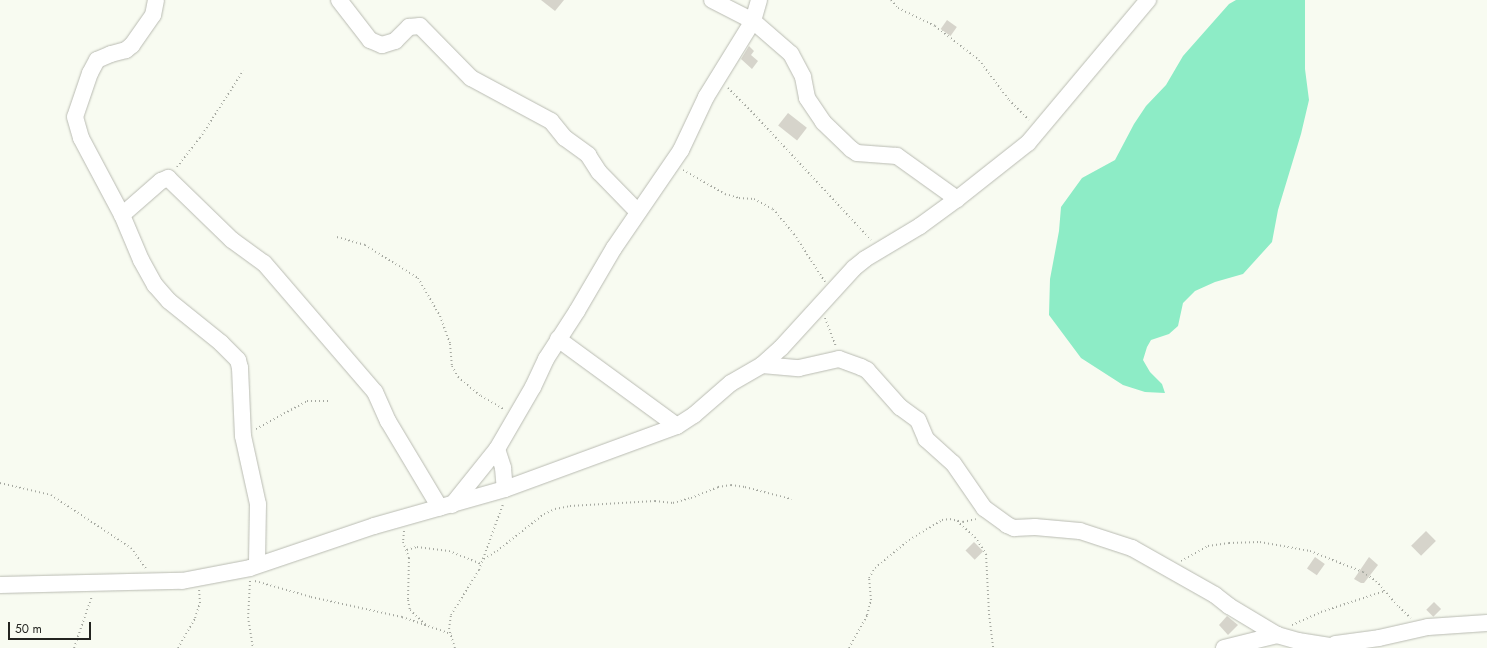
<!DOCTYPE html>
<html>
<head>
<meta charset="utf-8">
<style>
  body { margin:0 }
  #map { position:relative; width:1487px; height:648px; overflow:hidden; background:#f8fbf1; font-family:Jost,sans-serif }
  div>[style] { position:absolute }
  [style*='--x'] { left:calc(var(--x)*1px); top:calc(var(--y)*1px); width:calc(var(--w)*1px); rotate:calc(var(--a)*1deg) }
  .water>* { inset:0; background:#8decc6 }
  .building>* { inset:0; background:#d6d4cb; transform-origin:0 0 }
  .path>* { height:2px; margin-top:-1px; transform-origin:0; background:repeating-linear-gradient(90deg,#a6a9a1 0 1px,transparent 0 4px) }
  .roads { filter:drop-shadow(0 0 1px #b9bbb2) drop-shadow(0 0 1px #b9bbb2) }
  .minor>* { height:16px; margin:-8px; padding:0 8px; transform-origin:8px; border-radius:8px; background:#fff }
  span { translate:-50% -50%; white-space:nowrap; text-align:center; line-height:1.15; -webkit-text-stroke:3px #f8fbf1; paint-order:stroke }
  .scale { position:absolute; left:8px; top:622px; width:83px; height:18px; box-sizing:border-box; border:2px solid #232420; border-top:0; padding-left:5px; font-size:12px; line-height:14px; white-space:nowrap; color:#232420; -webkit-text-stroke:3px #f8fbf1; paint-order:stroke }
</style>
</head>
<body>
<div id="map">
  <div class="water">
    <i style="clip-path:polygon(1236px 0,1305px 0,1305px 69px,1309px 100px,1301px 134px,1278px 210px,1272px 242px,1243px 274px,1215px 282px,1195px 291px,1183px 303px,1178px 326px,1169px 334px,1151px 340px,1147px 347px,1143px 360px,1150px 372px,1162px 384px,1165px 393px,1145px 392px,1123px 385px,1081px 358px,1049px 315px,1050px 279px,1059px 231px,1061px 207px,1082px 178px,1115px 160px,1134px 124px,1146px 106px,1166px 85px,1183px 56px,1229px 4px)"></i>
  </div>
  <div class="building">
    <i style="clip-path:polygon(541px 0,564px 0,555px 11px)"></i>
    <i style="left:947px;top:20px;width:12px;height:11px;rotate:35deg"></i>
    <i style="clip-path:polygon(749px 46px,754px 51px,751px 55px,758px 61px,752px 69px,741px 59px)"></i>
    <i style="left:788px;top:113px;width:24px;height:16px;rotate:38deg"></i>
    <i style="left:1426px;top:531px;width:14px;height:21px;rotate:45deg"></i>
    <i style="left:974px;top:542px;width:13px;height:12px;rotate:45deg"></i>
    <i style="left:1315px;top:557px;width:12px;height:14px;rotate:35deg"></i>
    <i style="clip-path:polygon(1369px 557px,1378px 565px,1364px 583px,1361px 583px,1354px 579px)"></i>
    <i style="left:1434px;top:602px;width:10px;height:11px;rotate:45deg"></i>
    <i style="clip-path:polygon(1227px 616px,1238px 625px,1228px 635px,1219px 625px)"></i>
  </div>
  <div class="path">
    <i style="--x:891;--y:0;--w:11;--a:49"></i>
    <i style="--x:898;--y:8;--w:41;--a:25.9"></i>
    <i style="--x:935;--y:26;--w:56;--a:37.7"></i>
    <i style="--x:979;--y:60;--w:50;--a:53.1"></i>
    <i style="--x:1009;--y:100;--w:28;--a:45"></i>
    <i style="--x:728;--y:88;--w:33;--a:45"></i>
    <i style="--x:751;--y:111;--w:176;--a:47.1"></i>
    <i style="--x:177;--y:167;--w:37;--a:-52"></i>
    <i style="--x:200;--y:138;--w:80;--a:-57.3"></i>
    <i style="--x:683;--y:170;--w:48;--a:29.7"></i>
    <i style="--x:725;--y:194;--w:15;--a:16"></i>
    <i style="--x:739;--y:198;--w:15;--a:4"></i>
    <i style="--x:754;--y:199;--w:21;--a:28"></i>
    <i style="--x:773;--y:209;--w:33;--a:50"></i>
    <i style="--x:794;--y:234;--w:57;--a:57.1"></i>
    <i style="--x:337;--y:237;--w:29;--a:16"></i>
    <i style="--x:365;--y:245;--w:62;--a:31.9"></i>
    <i style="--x:418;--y:278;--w:44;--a:59.9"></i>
    <i style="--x:440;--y:316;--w:30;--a:70"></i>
    <i style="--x:450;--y:344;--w:22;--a:85"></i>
    <i style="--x:452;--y:366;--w:13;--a:61"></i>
    <i style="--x:458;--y:377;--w:30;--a:40"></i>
    <i style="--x:481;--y:396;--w:28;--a:30"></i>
    <i style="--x:825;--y:318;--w:30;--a:69"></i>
    <i style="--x:256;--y:429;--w:58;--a:-28.8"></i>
    <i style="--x:307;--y:401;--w:24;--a:0"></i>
    <i style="--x:0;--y:483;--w:52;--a:13.2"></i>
    <i style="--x:51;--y:495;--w:96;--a:33.5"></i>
    <i style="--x:131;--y:548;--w:26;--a:54"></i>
    <i style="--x:957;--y:521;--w:24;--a:42"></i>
    <i style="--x:975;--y:537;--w:20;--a:57"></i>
    <i style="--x:986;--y:554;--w:60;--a:87.1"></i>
    <i style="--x:989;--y:614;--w:34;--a:83"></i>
    <i style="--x:404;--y:531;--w:11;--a:95"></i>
    <i style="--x:403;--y:542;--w:17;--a:69"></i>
    <i style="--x:409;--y:558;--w:42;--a:91.4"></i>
    <i style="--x:408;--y:600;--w:10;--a:79"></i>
    <i style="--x:410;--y:610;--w:23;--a:43"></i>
    <i style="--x:407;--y:550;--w:10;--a:-17"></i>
    <i style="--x:417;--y:547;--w:32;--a:7"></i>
    <i style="--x:449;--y:551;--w:35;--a:22"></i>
    <i style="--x:484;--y:559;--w:15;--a:-32"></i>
    <i style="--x:497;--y:551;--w:60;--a:-38.2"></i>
    <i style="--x:544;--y:514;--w:12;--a:-24"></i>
    <i style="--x:555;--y:509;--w:15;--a:-11"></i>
    <i style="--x:570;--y:506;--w:85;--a:-3.4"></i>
    <i style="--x:655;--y:501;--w:18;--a:6"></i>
    <i style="--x:673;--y:503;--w:19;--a:-16"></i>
    <i style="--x:691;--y:498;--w:29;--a:-22"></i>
    <i style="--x:718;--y:487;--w:13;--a:-9"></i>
    <i style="--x:731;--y:485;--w:14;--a:8"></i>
    <i style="--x:745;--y:487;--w:48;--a:14.6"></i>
    <i style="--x:1181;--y:561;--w:31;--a:-29"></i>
    <i style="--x:1208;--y:546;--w:21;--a:-8"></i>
    <i style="--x:1229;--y:543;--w:31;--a:-2"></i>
    <i style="--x:1260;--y:542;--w:51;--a:10.2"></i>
    <i style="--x:1310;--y:551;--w:57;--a:21.6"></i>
    <i style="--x:1363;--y:572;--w:16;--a:35"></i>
    <i style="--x:1376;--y:581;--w:35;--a:49"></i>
    <i style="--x:1399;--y:607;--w:16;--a:43"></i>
    <i style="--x:250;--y:581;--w:36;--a:93"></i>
    <i style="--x:248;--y:617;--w:31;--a:81"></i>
    <i style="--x:255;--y:581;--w:58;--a:15.9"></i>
    <i style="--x:311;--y:597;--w:93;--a:12.4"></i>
    <i style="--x:402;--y:617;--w:52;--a:19.1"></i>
    <i style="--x:1292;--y:625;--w:32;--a:-24"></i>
    <i style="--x:1321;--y:612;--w:67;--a:-18.2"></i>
    <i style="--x:74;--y:648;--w:55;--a:-70.9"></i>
    <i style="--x:178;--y:648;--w:34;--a:-60"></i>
    <i style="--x:195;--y:618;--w:16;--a:-72"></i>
    <i style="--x:200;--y:603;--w:13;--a:-94"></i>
    <i style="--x:455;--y:648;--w:20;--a:-108"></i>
    <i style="--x:449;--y:629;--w:14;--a:-82"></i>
    <i style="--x:451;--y:615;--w:53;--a:-58.1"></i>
    <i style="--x:479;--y:570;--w:70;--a:-70"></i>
    <i style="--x:849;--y:648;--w:38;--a:-61"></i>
    <i style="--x:867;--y:615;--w:16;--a:-75"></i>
    <i style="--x:871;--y:600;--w:22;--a:-95"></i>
    <i style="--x:869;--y:578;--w:12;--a:-59"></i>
    <i style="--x:875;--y:568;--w:44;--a:-39.5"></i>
    <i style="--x:909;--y:540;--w:39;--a:-31"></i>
    <i style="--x:942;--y:520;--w:8;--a:-7"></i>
    <i style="--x:950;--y:519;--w:13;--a:13"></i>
    <i style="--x:963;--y:522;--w:13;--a:-13"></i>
  </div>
  <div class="roads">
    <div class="minor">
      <i style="--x:156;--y:0;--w:15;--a:101"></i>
      <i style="--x:153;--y:15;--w:37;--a:125"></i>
      <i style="--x:132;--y:45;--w:8;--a:140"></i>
      <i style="--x:126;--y:50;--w:16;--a:165"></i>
      <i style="--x:111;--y:54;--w:15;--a:157"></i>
      <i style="--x:97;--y:60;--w:15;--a:118"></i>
      <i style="--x:90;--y:73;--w:46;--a:108.8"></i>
      <i style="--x:75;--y:117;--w:22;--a:74"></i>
      <i style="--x:81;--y:138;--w:87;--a:62"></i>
      <i style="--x:122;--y:215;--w:49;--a:67.1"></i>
      <i style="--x:141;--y:260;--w:29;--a:61"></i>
      <i style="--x:155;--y:285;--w:21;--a:49"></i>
      <i style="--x:169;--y:301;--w:67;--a:38.9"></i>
      <i style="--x:221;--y:343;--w:24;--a:45"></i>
      <i style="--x:238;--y:360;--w:8;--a:76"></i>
      <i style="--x:240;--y:368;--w:68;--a:87.5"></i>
      <i style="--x:243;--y:436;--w:70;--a:77.6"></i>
      <i style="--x:258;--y:504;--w:60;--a:91"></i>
      <i style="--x:339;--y:0;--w:51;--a:52.2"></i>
      <i style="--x:370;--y:40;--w:13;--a:23"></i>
      <i style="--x:382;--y:45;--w:14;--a:-17"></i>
      <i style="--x:395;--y:41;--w:20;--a:-45"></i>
      <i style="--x:409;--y:27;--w:11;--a:-5"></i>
      <i style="--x:420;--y:26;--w:73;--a:45.6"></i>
      <i style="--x:471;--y:78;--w:91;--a:28.3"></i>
      <i style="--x:551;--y:121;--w:22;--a:51"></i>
      <i style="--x:565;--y:138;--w:29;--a:36"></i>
      <i style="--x:588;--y:155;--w:20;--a:57"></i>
      <i style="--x:599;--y:172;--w:56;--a:45.7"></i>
      <i style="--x:712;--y:0;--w:46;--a:27.1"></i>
      <i style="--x:753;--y:21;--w:50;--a:41"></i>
      <i style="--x:791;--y:54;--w:26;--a:62"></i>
      <i style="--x:803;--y:77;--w:21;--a:79"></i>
      <i style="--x:807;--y:98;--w:29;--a:56"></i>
      <i style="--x:823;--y:122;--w:39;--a:44"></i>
      <i style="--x:851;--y:149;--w:7;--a:34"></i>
      <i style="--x:857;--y:153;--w:40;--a:4.3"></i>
      <i style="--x:897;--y:156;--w:74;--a:35.6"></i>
      <i style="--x:122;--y:215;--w:52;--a:-41.1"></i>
      <i style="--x:161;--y:181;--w:8;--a:-23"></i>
      <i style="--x:168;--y:178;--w:89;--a:44.1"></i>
      <i style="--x:232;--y:240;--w:39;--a:36"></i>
      <i style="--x:264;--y:263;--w:170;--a:49.3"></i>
      <i style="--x:375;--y:392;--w:32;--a:66"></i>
      <i style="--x:388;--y:421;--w:101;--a:59.1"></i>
      <i style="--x:558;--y:339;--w:147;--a:36.2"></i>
      <i style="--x:762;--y:365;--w:37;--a:5"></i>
      <i style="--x:799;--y:368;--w:41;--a:-12.7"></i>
      <i style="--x:839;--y:359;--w:23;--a:20"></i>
      <i style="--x:861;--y:367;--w:7;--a:27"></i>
      <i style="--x:867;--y:370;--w:50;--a:48.3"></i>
      <i style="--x:900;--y:407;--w:22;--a:36"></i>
      <i style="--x:918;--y:420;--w:21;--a:67"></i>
      <i style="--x:926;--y:439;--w:36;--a:42"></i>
      <i style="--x:953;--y:463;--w:55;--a:55.4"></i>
      <i style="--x:984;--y:508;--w:29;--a:36"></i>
      <i style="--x:1007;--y:525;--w:8;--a:23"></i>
      <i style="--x:1014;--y:528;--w:21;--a:-3"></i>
      <i style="--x:1035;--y:527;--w:45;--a:5.1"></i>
      <i style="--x:1080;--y:531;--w:55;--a:18.1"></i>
      <i style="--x:1132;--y:548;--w:95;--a:29.5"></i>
      <i style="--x:1215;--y:595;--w:18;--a:38"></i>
      <i style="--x:1229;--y:606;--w:56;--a:31.1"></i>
      <i style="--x:497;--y:449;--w:20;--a:72"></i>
      <i style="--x:503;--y:468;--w:21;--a:85"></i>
      <i style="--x:452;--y:505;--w:72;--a:-51.2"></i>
      <i style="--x:497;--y:449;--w:72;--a:-59.9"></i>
      <i style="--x:533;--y:387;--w:31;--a:-65"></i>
      <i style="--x:546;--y:359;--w:57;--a:-57.1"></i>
      <i style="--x:577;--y:311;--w:73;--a:-59.6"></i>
      <i style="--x:614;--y:248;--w:119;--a:-55.6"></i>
      <i style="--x:681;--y:150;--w:59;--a:-64.7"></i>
      <i style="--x:706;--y:97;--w:89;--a:-58.3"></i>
      <i style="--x:753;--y:21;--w:22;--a:-74"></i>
      <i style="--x:0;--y:585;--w:182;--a:-1.3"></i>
      <i style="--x:182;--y:581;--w:69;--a:-10.8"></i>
      <i style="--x:250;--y:568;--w:131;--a:-18.7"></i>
      <i style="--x:374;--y:526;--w:136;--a:-15.8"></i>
      <i style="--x:505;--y:489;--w:183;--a:-20.1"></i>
      <i style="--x:677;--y:426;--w:20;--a:-33"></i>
      <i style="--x:694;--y:415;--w:49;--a:-40.9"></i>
      <i style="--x:731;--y:383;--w:36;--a:-30"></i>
      <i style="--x:762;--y:365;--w:25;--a:-42"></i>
      <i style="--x:781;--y:348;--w:108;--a:-47.6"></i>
      <i style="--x:854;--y:268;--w:14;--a:-39"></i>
      <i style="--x:865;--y:259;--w:64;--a:-31"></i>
      <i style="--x:920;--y:226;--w:46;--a:-36.1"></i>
      <i style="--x:957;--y:199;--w:90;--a:-38.3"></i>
      <i style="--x:1028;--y:143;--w:187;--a:-50"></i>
      <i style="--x:1224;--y:648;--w:55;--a:-13.8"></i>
      <i style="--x:1277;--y:635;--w:22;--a:16"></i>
      <i style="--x:1298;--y:641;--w:32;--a:9"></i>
      <i style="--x:1328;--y:648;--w:9;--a:-27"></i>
      <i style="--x:1336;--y:644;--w:43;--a:-7.9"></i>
      <i style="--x:1379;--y:638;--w:50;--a:-12.7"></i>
      <i style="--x:1428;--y:627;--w:59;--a:-3.9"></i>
    </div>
  </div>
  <div class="scale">50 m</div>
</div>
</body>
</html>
